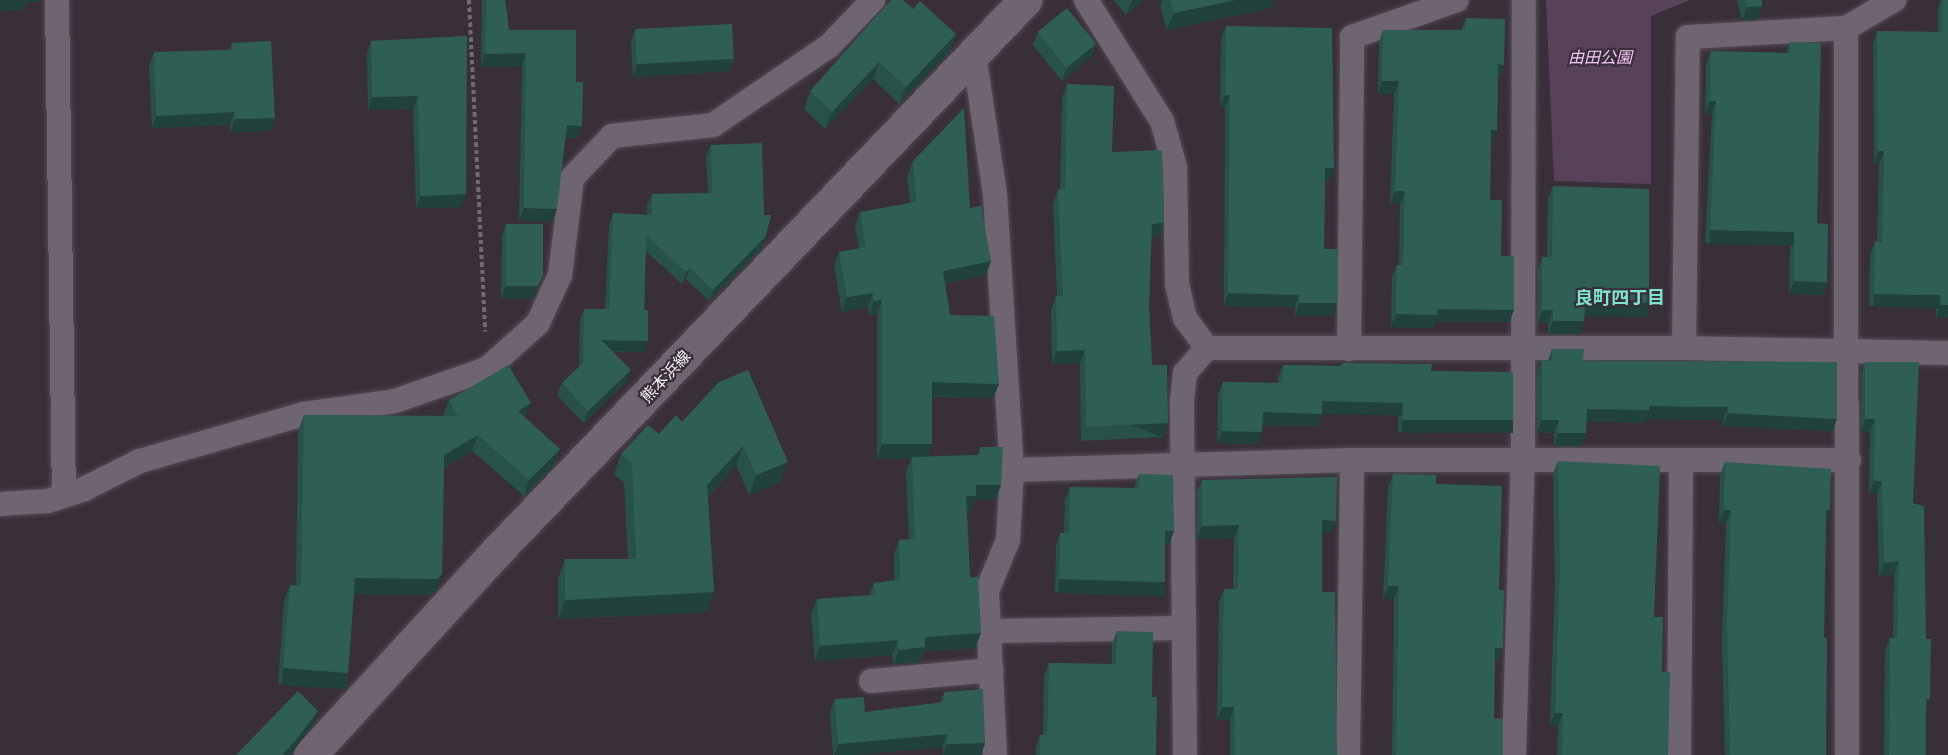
<!DOCTYPE html>
<html>
<head>
<meta charset="utf-8">
<style>
  body { margin:0 }
  #map { position:relative; width:1948px; height:755px; overflow:hidden; background:#392f39; font-family:Bitter,"Noto Sans JP",serif }
  div>[style] { position:absolute }
  [style*='--x'] { left:calc(var(--x)*1px); top:calc(var(--y)*1px); width:calc(var(--w)*1px); rotate:calc(var(--a)*1deg) }
  .green>* { inset:0; background:#58425a }
  .path>* { height:4px; margin-top:-2px; transform-origin:0; background:repeating-linear-gradient(90deg,#726a73 0 4.5px,transparent 0 7.5px) }
  .roads { filter:drop-shadow(0 0 2px #534b54) drop-shadow(0 0 2px #534b54) }
  .minor>* { height:24px; margin:-12px; padding:0 12px; transform-origin:12px; border-radius:12px; background:#6f6570 }
  .secondary>* { height:33px; margin:-16.5px; padding:0 16.5px; transform-origin:16.5px; border-radius:16.5px; background:#6f6570 }
  .wall>* { inset:0; background:#285149 }
  .shaded-wall>* { inset:0; background:#21423c; transform-origin:0 0 }
  .building>* { inset:0; background:#2f5e55; transform-origin:0 0 }
  span { translate:-50% -50%; white-space:nowrap; text-align:center; line-height:1.15; -webkit-text-stroke:4.5px #392f39; paint-order:stroke }
  .park-label { font-size:16px; color:#f4c6f8; font-style:italic }
  .street-label { font-size:16px; color:#f6f1f7 }
  .neighbourhood-label { font-size:18px; color:#7fe4cf; font-weight:700 }
</style>
</head>
<body>
<div id="map">
  <div class="green">
    <i style="clip-path:polygon(1546px 0,1690px 0,1651px 16px,1651px 184px,1554px 181px)"></i>
  </div>
  <div class="path">
    <i style="--x:469;--y:0;--w:332;--a:87.2"></i>
  </div>
  <div class="roads">
    <div class="minor">
      <i style="--x:57;--y:0;--w:495;--a:89.2"></i>
      <i style="--x:1086;--y:0;--w:143;--a:57.9"></i>
      <i style="--x:1162;--y:121;--w:48;--a:74.2"></i>
      <i style="--x:1175;--y:167;--w:117;--a:89"></i>
      <i style="--x:1177;--y:284;--w:35;--a:77"></i>
      <i style="--x:1185;--y:318;--w:37;--a:54"></i>
      <i style="--x:1207;--y:348;--w:477;--a:0"></i>
      <i style="--x:1684;--y:348;--w:264;--a:1.1"></i>
      <i style="--x:974;--y:54;--w:142;--a:81.5"></i>
      <i style="--x:995;--y:194;--w:277;--a:86.5"></i>
      <i style="--x:1012;--y:470;--w:70;--a:93.3"></i>
      <i style="--x:1008;--y:540;--w:55;--a:112.4"></i>
      <i style="--x:987;--y:591;--w:164;--a:87.2"></i>
      <i style="--x:1684;--y:348;--w:311;--a:-89.3"></i>
      <i style="--x:1688;--y:37;--w:158;--a:-3.3"></i>
      <i style="--x:1349;--y:349;--w:312;--a:-89.4"></i>
      <i style="--x:1352;--y:37;--w:111;--a:-19.4"></i>
      <i style="--x:1012;--y:470;--w:340;--a:-1.7"></i>
      <i style="--x:1352;--y:460;--w:497;--a:0"></i>
      <i style="--x:0;--y:504;--w:48;--a:-3.6"></i>
      <i style="--x:48;--y:501;--w:38;--a:-18"></i>
      <i style="--x:84;--y:489;--w:63;--a:-26.6"></i>
      <i style="--x:140;--y:461;--w:171;--a:-16"></i>
      <i style="--x:304;--y:414;--w:92;--a:-8.1"></i>
      <i style="--x:395;--y:401;--w:97;--a:-19.2"></i>
      <i style="--x:487;--y:369;--w:69;--a:-42"></i>
      <i style="--x:538;--y:323;--w:53;--a:-65.4"></i>
      <i style="--x:560;--y:275;--w:98;--a:-82.9"></i>
      <i style="--x:572;--y:178;--w:58;--a:-46.4"></i>
      <i style="--x:612;--y:136;--w:102;--a:-6.2"></i>
      <i style="--x:713;--y:125;--w:140;--a:-34.3"></i>
      <i style="--x:829;--y:46;--w:64;--a:-46.3"></i>
      <i style="--x:989;--y:631;--w:195;--a:-0.9"></i>
      <i style="--x:871;--y:681;--w:121;--a:-5.2"></i>
      <i style="--x:1185;--y:755;--w:354;--a:-90.5"></i>
      <i style="--x:1182;--y:401;--w:28;--a:-84"></i>
      <i style="--x:1185;--y:373;--w:33;--a:-49"></i>
      <i style="--x:1348;--y:755;--w:295;--a:-89.2"></i>
      <i style="--x:1514;--y:755;--w:295;--a:-88.3"></i>
      <i style="--x:1523;--y:460;--w:460;--a:-89.9"></i>
      <i style="--x:1679;--y:755;--w:295;--a:-89.6"></i>
      <i style="--x:1847;--y:755;--w:727;--a:-90.08"></i>
      <i style="--x:1846;--y:28;--w:56;--a:-30.3"></i>
    </div>
    <div class="secondary">
      <i style="--x:310;--y:755;--w:278;--a:-47.5"></i>
      <i style="--x:498;--y:550;--w:762;--a:-46.22"></i>
    </div>
  </div>
  <div class="wall">
    <i style="clip-path:polygon(482px 0,505px 0,509px 30px,576px 82px,582px 126px,577px 138px,565px 138px,552px 222px,519px 220px,522px 66px,481px 67px)"></i>
    <i style="clip-path:polygon(1114px 0,1143px 0,1126px 15px)"></i>
    <i style="clip-path:polygon(1162px 0,1274px 0,1271px 8px,1167px 30px,1160px 6px)"></i>
    <i style="clip-path:polygon(1737px 0,1762px 0,1758px 19px,1742px 20px)"></i>
    <i style="clip-path:polygon(1941px 0,1948px 0,1948px 318px,1936px 318px,1936px 307px,1869px 306px,1870px 254px,1875px 241px,1877px 241px,1879px 164px,1874px 164px,1873px 44px,1877px 31px,1938px 32px,1938px 8px)"></i>
    <i style="clip-path:polygon(913px 9px,956px 34px,950px 51px,899px 104px,873px 79px,825px 129px,804px 109px,810px 91px)"></i>
    <i style="clip-path:polygon(1466px 18px,1504px 65px,1500px 77px,1498px 77px,1497px 130px,1492px 143px,1491px 143px,1490px 200px,1501px 256px,1514px 310px,1509px 322px,1435px 322px,1433px 328px,1391px 327px,1392px 278px,1397px 265px,1399px 265px,1400px 204px,1390px 204px,1394px 94px,1378px 94px,1379px 43px,1383px 30px,1461px 30px)"></i>
    <i style="clip-path:polygon(1226px 26px,1329px 181px,1325px 181px,1324px 249px,1333px 316px,1295px 316px,1295px 307px,1224px 306px,1225px 107px,1220px 107px,1221px 39px)"></i>
    <i style="clip-path:polygon(635px 29px,730px 71px,633px 77px,631px 42px)"></i>
    <i style="clip-path:polygon(1038px 32px,1096px 44px,1091px 57px,1062px 81px,1033px 45px)"></i>
    <i style="clip-path:polygon(467px 36px,461px 207px,416px 208px,413px 109px,368px 110px,367px 54px,371px 41px)"></i>
    <i style="clip-path:polygon(1790px 42px,1817px 223px,1827px 282px,1823px 295px,1789px 294px,1790px 245px,1705px 243px,1712px 114px,1705px 114px,1706px 64px,1711px 51px,1786px 53px)"></i>
    <i style="clip-path:polygon(232px 43px,270px 131px,230px 132px,230px 125px,152px 128px,149px 65px,154px 52px,229px 50px)"></i>
    <i style="clip-path:polygon(1067px 84px,1112px 152px,1159px 237px,1151px 238px,1149px 306px,1152px 365px,1168px 423px,1163px 437px,1081px 441px,1080px 364px,1052px 364px,1051px 310px,1056px 296px,1057px 296px,1053px 204px,1058px 190px,1060px 190px,1062px 98px)"></i>
    <i style="clip-path:polygon(711px 145px,764px 215px,766px 236px,762px 248px,709px 301px,686px 279px,682px 284px,646px 251px,643px 352px,613px 352px,631px 370px,626px 382px,584px 423px,557px 395px,562px 383px,579px 367px,580px 320px,584px 309px,605px 309px,609px 225px,613px 213px,647px 215px,647px 206px,652px 194px,708px 193px,706px 156px)"></i>
    <i style="clip-path:polygon(913px 161px,970px 208px,991px 261px,986px 275px,945px 283px,950px 315px,999px 384px,993px 398px,932px 397px,928px 456px,978px 455px,980px 447px,996px 500px,975px 500px,971px 511px,967px 511px,970px 577px,981px 633px,975px 648px,924px 651px,920px 662px,894px 664px,892px 655px,815px 661px,811px 614px,817px 599px,869px 595px,874px 583px,894px 580px,894px 554px,899px 540px,909px 539px,906px 472px,911px 459px,877px 459px,877px 314px,869px 315px,868px 307px,842px 312px,834px 266px,839px 252px,859px 249px,855px 226px,860px 212px,910px 203px,907px 176px)"></i>
    <i style="clip-path:polygon(1553px 186px,1645px 316px,1584px 315px,1584px 321px,1580px 334px,1548px 334px,1548px 323px,1538px 323px,1538px 270px,1542px 257px,1547px 257px,1548px 198px)"></i>
    <i style="clip-path:polygon(506px 224px,538px 288px,533px 299px,501px 299px,502px 236px)"></i>
    <i style="clip-path:polygon(1552px 349px,1583px 361px,1837px 419px,1832px 431px,1723px 426px,1723px 420px,1646px 419px,1644px 423px,1586px 421px,1586px 433px,1581px 446px,1554px 446px,1554px 433px,1537px 432px,1537px 373px,1542px 360px,1548px 360px)"></i>
    <i style="clip-path:polygon(1865px 362px,1913px 503px,1926px 709px,1926px 755px,1884px 755px,1885px 651px,1890px 638px,1893px 638px,1894px 574px,1879px 576px,1877px 494px,1869px 494px,1870px 432px,1861px 432px,1861px 375px)"></i>
    <i style="clip-path:polygon(1342px 363px,1431px 371px,1513px 420px,1509px 432px,1398px 432px,1398px 415px,1322px 413px,1318px 426px,1262px 425px,1258px 444px,1217px 443px,1218px 394px,1223px 382px,1278px 383px,1278px 377px,1283px 365px,1340px 366px)"></i>
    <i style="clip-path:polygon(719px 382px,780px 482px,749px 495px,736px 465px,708px 497px,714px 592px,706px 612px,558px 619px,558px 579px,565px 559px,628px 559px,624px 483px,614px 474px,621px 454px,682px 422px)"></i>
    <i style="clip-path:polygon(449px 400px,525px 418px,560px 449px,554px 465px,524px 496px,472px 451px,444px 468px,442px 574px,436px 590px,431px 595px,354px 594px,348px 673px,343px 689px,278px 684px,284px 601px,290px 585px,296px 586px,298px 431px,304px 415px,443px 416px)"></i>
    <i style="clip-path:polygon(1558px 461px,1654px 617px,1668px 755px,1557px 755px,1558px 726px,1550px 725px,1555px 581px,1553px 474px)"></i>
    <i style="clip-path:polygon(1725px 462px,1830px 510px,1826px 521px,1824px 638px,1826px 755px,1829px 755px,1725px 755px,1722px 639px,1726px 523px,1719px 523px,1720px 475px)"></i>
    <i style="clip-path:polygon(1139px 474px,1174px 531px,1169px 544px,1165px 544px,1160px 595px,1055px 592px,1056px 546px,1060px 533px,1064px 533px,1065px 499px,1070px 487px,1134px 488px)"></i>
    <i style="clip-path:polygon(1393px 474px,1436px 484px,1499px 590px,1503px 648px,1498px 661px,1495px 661px,1494px 718px,1503px 755px,1392px 755px,1394px 599px,1383px 599px,1388px 487px)"></i>
    <i style="clip-path:polygon(1202px 480px,1331px 533px,1322px 533px,1322px 592px,1337px 755px,1230px 755px,1230px 720px,1217px 720px,1219px 602px,1224px 589px,1233px 589px,1234px 538px,1197px 539px,1197px 492px)"></i>
    <i style="clip-path:polygon(1117px 631px,1152px 697px,1156px 755px,1036px 755px,1036px 748px,1040px 735px,1043px 735px,1044px 676px,1049px 663px,1112px 664px,1112px 644px)"></i>
    <i style="clip-path:polygon(944px 692px,985px 743px,981px 755px,943px 755px,942px 747px,854px 755px,833px 755px,830px 712px,835px 699px,865px 712px,940px 703px)"></i>
  </div>
  <div class="shaded-wall">
    <i style="clip-path:polygon(0 0,43px 0,43px 1px,27px 2px,24px 9px,0 11px)"></i>
    <i style="clip-path:polygon(1133px 0,1143px 0,1126px 15px,1131px 2px)"></i>
    <i style="clip-path:polygon(1235px 0,1274px 0,1271px 8px,1167px 30px,1174px 13px)"></i>
    <i style="clip-path:polygon(1762px 6px,1758px 19px,1742px 20px,1747px 7px)"></i>
    <i style="clip-path:polygon(956px 34px,950px 51px,899px 104px,906px 87px)"></i>
    <i style="clip-path:polygon(1096px 44px,1091px 57px,1062px 81px,1067px 68px)"></i>
    <i style="clip-path:polygon(526px 53px,522px 66px,481px 67px,485px 54px)"></i>
    <i style="clip-path:polygon(734px 59px,730px 71px,633px 77px,637px 64px)"></i>
    <i style="clip-path:polygon(879px 62px,873px 79px,825px 129px,832px 112px)"></i>
    <i style="clip-path:polygon(1498px 64px,1504px 65px,1500px 77px,1494px 77px)"></i>
    <i style="clip-path:polygon(1382px 81px,1399px 81px,1394px 94px,1378px 94px)"></i>
    <i style="clip-path:polygon(1225px 95px,1230px 95px,1225px 107px,1220px 107px)"></i>
    <i style="clip-path:polygon(418px 96px,413px 109px,368px 110px,372px 97px)"></i>
    <i style="clip-path:polygon(1710px 101px,1716px 101px,1712px 114px,1705px 114px)"></i>
    <i style="clip-path:polygon(234px 112px,230px 125px,152px 128px,156px 116px)"></i>
    <i style="clip-path:polygon(275px 118px,270px 131px,230px 132px,235px 119px)"></i>
    <i style="clip-path:polygon(567px 125px,582px 126px,577px 138px,562px 138px)"></i>
    <i style="clip-path:polygon(1491px 130px,1497px 130px,1492px 143px,1487px 143px)"></i>
    <i style="clip-path:polygon(1878px 151px,1884px 151px,1879px 164px,1874px 164px)"></i>
    <i style="clip-path:polygon(1325px 168px,1334px 168px,1329px 181px,1320px 180px)"></i>
    <i style="clip-path:polygon(1395px 191px,1405px 191px,1400px 204px,1390px 204px)"></i>
    <i style="clip-path:polygon(466px 194px,461px 207px,416px 208px,420px 196px)"></i>
    <i style="clip-path:polygon(524px 208px,557px 209px,552px 222px,519px 220px)"></i>
    <i style="clip-path:polygon(1164px 223px,1159px 237px,1147px 238px,1152px 224px)"></i>
    <i style="left:1710px;top:230px;width:84px;height:14px;rotate:1deg"></i>
    <i style="clip-path:polygon(766px 236px,762px 248px,709px 301px,713px 290px)"></i>
    <i style="clip-path:polygon(991px 261px,986px 275px,937px 285px,943px 271px)"></i>
    <i style="clip-path:polygon(690px 268px,686px 279px,682px 284px,686px 272px)"></i>
    <i style="clip-path:polygon(543px 275px,533px 299px,501px 299px,506px 286px)"></i>
    <i style="clip-path:polygon(1794px 281px,1827px 282px,1823px 295px,1789px 294px)"></i>
    <i style="clip-path:polygon(873px 293px,868px 307px,842px 312px,847px 297px)"></i>
    <i style="clip-path:polygon(1228px 293px,1299px 295px,1295px 307px,1224px 306px)"></i>
    <i style="left:1874px;top:294px;width:67px;height:13px;rotate:1deg"></i>
    <i style="clip-path:polygon(882px 300px,877px 314px,869px 315px,874px 301px)"></i>
    <i style="left:1585px;top:302px;width:64px;height:14px;rotate:1deg"></i>
    <i style="clip-path:polygon(1299px 303px,1337px 303px,1333px 316px,1295px 316px)"></i>
    <i style="clip-path:polygon(1940px 305px,1948px 305px,1948px 318px,1936px 318px)"></i>
    <i style="clip-path:polygon(1438px 309px,1514px 310px,1509px 322px,1435px 322px,1433px 328px,1391px 327px,1396px 314px)"></i>
    <i style="clip-path:polygon(1542px 310px,1553px 310px,1548px 323px,1538px 323px)"></i>
    <i style="clip-path:polygon(1553px 321px,1584px 321px,1580px 334px,1548px 334px)"></i>
    <i style="clip-path:polygon(601px 340px,648px 341px,643px 352px,597px 351px)"></i>
    <i style="clip-path:polygon(1085px 350px,1080px 364px,1052px 364px,1057px 351px)"></i>
    <i style="clip-path:polygon(631px 370px,626px 382px,584px 423px,588px 411px)"></i>
    <i style="clip-path:polygon(932px 382px,999px 384px,993px 398px,927px 396px)"></i>
    <i style="left:1322px;top:401px;width:81px;height:13px;rotate:1deg"></i>
    <i style="clip-path:polygon(531px 403px,525px 419px,518px 411px)"></i>
    <i style="clip-path:polygon(1649px 406px,1728px 407px,1723px 420px,1646px 419px,1644px 423px,1582px 421px,1587px 409px)"></i>
    <i style="clip-path:polygon(1263px 412px,1322px 414px,1318px 426px,1258px 425px)"></i>
    <i style="clip-path:polygon(1728px 413px,1837px 419px,1832px 431px,1723px 426px)"></i>
    <i style="clip-path:polygon(1865px 419px,1875px 419px,1870px 432px,1861px 432px)"></i>
    <i style="left:1402px;top:420px;width:111px;height:13px"></i>
    <i style="clip-path:polygon(1542px 420px,1559px 420px,1554px 433px,1537px 432px)"></i>
    <i style="left:1168px;top:423px;width:15px;height:82px;rotate:110deg"></i>
    <i style="clip-path:polygon(1222px 431px,1262px 432px,1258px 444px,1217px 443px)"></i>
    <i style="clip-path:polygon(1558px 433px,1586px 433px,1581px 446px,1554px 446px)"></i>
    <i style="clip-path:polygon(478px 435px,472px 451px,438px 471px,444px 455px)"></i>
    <i style="clip-path:polygon(882px 444px,932px 444px,927px 459px,877px 459px)"></i>
    <i style="clip-path:polygon(743px 446px,736px 465px,700px 505px,707px 485px)"></i>
    <i style="clip-path:polygon(560px 449px,554px 465px,524px 496px,529px 480px)"></i>
    <i style="clip-path:polygon(788px 462px,780px 482px,749px 495px,756px 475px)"></i>
    <i style="clip-path:polygon(1874px 481px,1882px 481px,1877px 494px,1869px 494px)"></i>
    <i style="clip-path:polygon(976px 485px,1001px 485px,996px 500px,975px 500px,971px 511px,961px 511px,966px 496px)"></i>
    <i style="clip-path:polygon(1724px 510px,1731px 510px,1726px 523px,1719px 523px)"></i>
    <i style="clip-path:polygon(1826px 510px,1830px 510px,1825px 523px)"></i>
    <i style="clip-path:polygon(1322px 520px,1336px 521px,1331px 533px,1318px 533px)"></i>
    <i style="clip-path:polygon(1239px 525px,1234px 538px,1197px 539px,1202px 526px)"></i>
    <i style="clip-path:polygon(1165px 531px,1174px 531px,1169px 544px,1161px 544px)"></i>
    <i style="clip-path:polygon(1899px 561px,1894px 574px,1879px 576px,1884px 563px)"></i>
    <i style="clip-path:polygon(442px 574px,436px 590px,431px 595px,349px 594px,355px 578px)"></i>
    <i style="left:1059px;top:579px;width:106px;height:14px;rotate:2deg"></i>
    <i style="clip-path:polygon(1388px 586px,1399px 586px,1394px 599px,1383px 599px)"></i>
    <i style="clip-path:polygon(714px 592px,706px 612px,558px 619px,565px 600px)"></i>
    <i style="clip-path:polygon(981px 633px,975px 648px,924px 651px,920px 662px,894px 664px,899px 650px,925px 637px)"></i>
    <i style="clip-path:polygon(898px 640px,892px 655px,815px 661px,820px 646px)"></i>
    <i style="clip-path:polygon(1495px 648px,1503px 648px,1498px 661px,1490px 661px)"></i>
    <i style="left:283px;top:668px;width:65px;height:17px;rotate:4deg"></i>
    <i style="clip-path:polygon(1926px 699px,1930px 699px,1925px 712px)"></i>
    <i style="clip-path:polygon(1222px 707px,1234px 707px,1230px 720px,1217px 720px)"></i>
    <i style="clip-path:polygon(318px 711px,314px 723px,292px 753px,290px 755px,282px 755px)"></i>
    <i style="clip-path:polygon(1555px 713px,1563px 713px,1558px 726px,1550px 725px)"></i>
    <i style="clip-path:polygon(947px 734px,942px 747px,854px 755px,834px 755px,838px 744px)"></i>
    <i style="clip-path:polygon(985px 743px,981px 755px,943px 755px,947px 744px)"></i>
  </div>
  <div class="building">
    <i style="clip-path:polygon(487px 0,505px 0,509px 30px,576px 30px,576px 82px,583px 82px,582px 126px,567px 125px,557px 209px,524px 208px,526px 53px,485px 54px)"></i>
    <i style="clip-path:polygon(891px 0,903px 0,913px 9px,920px 1px,956px 34px,906px 87px,879px 62px,832px 112px,810px 91px)"></i>
    <i style="clip-path:polygon(1170px 0,1235px 0,1174px 13px)"></i>
    <i style="clip-path:polygon(1745px 0,1762px 0,1762px 6px,1747px 7px)"></i>
    <i style="clip-path:polygon(1943px 0,1948px 0,1948px 305px,1940px 305px,1941px 295px,1874px 294px,1875px 241px,1882px 242px,1884px 151px,1878px 151px,1877px 31px,1942px 32px)"></i>
    <i style="left:1067px;top:8px;width:46px;height:38px;rotate:51deg"></i>
    <i style="clip-path:polygon(1466px 18px,1505px 19px,1504px 65px,1498px 64px,1497px 130px,1491px 130px,1490px 200px,1502px 200px,1501px 256px,1514px 256px,1514px 310px,1438px 309px,1437px 315px,1396px 314px,1397px 265px,1403px 265px,1405px 191px,1395px 191px,1399px 81px,1382px 81px,1383px 30px,1465px 30px)"></i>
    <i style="left:732px;top:24px;width:35px;height:97px;rotate:87deg"></i>
    <i style="clip-path:polygon(1226px 26px,1332px 28px,1334px 168px,1325px 168px,1324px 249px,1338px 249px,1337px 303px,1299px 303px,1299px 295px,1228px 293px,1230px 95px,1225px 95px)"></i>
    <i style="clip-path:polygon(467px 36px,466px 194px,420px 196px,418px 96px,372px 97px,371px 41px)"></i>
    <i style="clip-path:polygon(271px 41px,275px 118px,235px 119px,234px 112px,156px 116px,154px 52px,232px 50px,232px 43px)"></i>
    <i style="clip-path:polygon(1790px 42px,1821px 43px,1817px 223px,1828px 224px,1827px 282px,1794px 281px,1794px 232px,1710px 230px,1716px 101px,1710px 101px,1711px 51px,1790px 53px)"></i>
    <i style="clip-path:polygon(1067px 84px,1114px 86px,1112px 152px,1162px 150px,1164px 223px,1152px 224px,1149px 306px,1152px 365px,1167px 365px,1168px 423px,1086px 427px,1085px 350px,1057px 351px,1056px 296px,1063px 296px,1058px 190px,1065px 189px)"></i>
    <i style="clip-path:polygon(964px 108px,970px 208px,981px 206px,991px 261px,943px 271px,950px 315px,994px 316px,999px 384px,932px 382px,932px 444px,882px 444px,882px 300px,874px 301px,873px 293px,847px 297px,839px 252px,866px 247px,860px 212px,916px 202px,913px 161px)"></i>
    <i style="clip-path:polygon(762px 143px,764px 215px,771px 215px,766px 236px,713px 290px,690px 268px,686px 272px,646px 235px,644px 310px,648px 310px,648px 341px,601px 340px,631px 370px,588px 411px,562px 383px,583px 363px,584px 309px,609px 309px,613px 213px,652px 215px,652px 194px,712px 193px,711px 145px)"></i>
    <i style="clip-path:polygon(1553px 186px,1649px 189px,1649px 303px,1585px 302px,1584px 321px,1553px 321px,1553px 310px,1542px 310px,1542px 257px,1552px 257px)"></i>
    <i style="clip-path:polygon(506px 224px,543px 224px,543px 275px,538px 286px,506px 286px)"></i>
    <i style="clip-path:polygon(1552px 349px,1584px 349px,1583px 361px,1588px 361px,1837px 362px,1837px 419px,1728px 413px,1728px 407px,1649px 406px,1649px 410px,1587px 409px,1586px 433px,1558px 433px,1559px 420px,1542px 420px,1542px 360px,1552px 361px)"></i>
    <i style="clip-path:polygon(1865px 362px,1919px 362px,1913px 503px,1924px 506px,1926px 639px,1931px 639px,1930px 699px,1926px 699px,1926px 755px,1889px 755px,1890px 638px,1897px 638px,1899px 561px,1884px 563px,1882px 481px,1874px 481px,1875px 419px,1865px 419px)"></i>
    <i style="clip-path:polygon(1342px 363px,1432px 364px,1431px 371px,1513px 372px,1513px 420px,1402px 420px,1403px 403px,1322px 401px,1322px 414px,1263px 412px,1262px 432px,1222px 431px,1223px 382px,1282px 383px,1283px 365px,1341px 366px)"></i>
    <i style="clip-path:polygon(508px 365px,531px 403px,518px 411px,560px 449px,529px 480px,478px 435px,444px 455px,442px 574px,437px 579px,355px 578px,348px 673px,283px 668px,290px 585px,301px 586px,304px 415px,458px 416px,449px 400px)"></i>
    <i style="clip-path:polygon(748px 370px,788px 462px,756px 475px,743px 446px,707px 485px,714px 592px,565px 600px,565px 559px,636px 559px,632px 463px,621px 454px,648px 425px,659px 434px,676px 415px,682px 422px,719px 382px)"></i>
    <i style="clip-path:polygon(980px 447px,1003px 447px,1001px 485px,976px 485px,976px 496px,966px 496px,970px 577px,978px 577px,981px 633px,925px 637px,925px 647px,899px 650px,898px 640px,820px 646px,817px 599px,875px 595px,874px 583px,900px 580px,899px 540px,915px 539px,912px 457px,980px 455px)"></i>
    <i style="clip-path:polygon(1558px 461px,1660px 466px,1654px 617px,1663px 617px,1662px 672px,1670px 672px,1668px 755px,1562px 755px,1563px 713px,1555px 713px,1560px 569px)"></i>
    <i style="clip-path:polygon(1725px 462px,1831px 469px,1830px 510px,1826px 510px,1824px 638px,1827px 638px,1826px 755px,1829px 755px,1730px 755px,1727px 626px,1731px 510px,1724px 510px)"></i>
    <i style="clip-path:polygon(1139px 474px,1173px 475px,1174px 531px,1165px 531px,1165px 582px,1059px 579px,1060px 533px,1069px 533px,1070px 487px,1139px 488px)"></i>
    <i style="clip-path:polygon(1393px 474px,1436px 475px,1436px 484px,1502px 486px,1499px 590px,1504px 590px,1503px 648px,1495px 648px,1494px 718px,1503px 719px,1503px 755px,1396px 755px,1399px 586px,1388px 586px)"></i>
    <i style="clip-path:polygon(1337px 477px,1336px 521px,1322px 520px,1322px 592px,1335px 592px,1337px 755px,1235px 755px,1234px 707px,1222px 707px,1224px 589px,1238px 589px,1239px 525px,1202px 526px,1202px 480px)"></i>
    <i style="clip-path:polygon(1117px 631px,1153px 632px,1152px 697px,1157px 697px,1156px 755px,1040px 755px,1040px 735px,1047px 735px,1049px 663px,1116px 664px)"></i>
    <i style="clip-path:polygon(983px 689px,985px 743px,947px 744px,947px 734px,838px 744px,835px 699px,864px 697px,865px 712px,944px 702px,944px 692px)"></i>
    <i style="clip-path:polygon(298px 691px,318px 711px,296px 740px,282px 755px,236px 755px)"></i>
  </div>
  <div class="park-label">
    <span style="left:1600px;top:58px">由田公園</span>
  </div>
  <div class="street-label">
    <span style="left:666px;top:377px;rotate:-47deg">熊本浜線</span>
  </div>
  <div class="neighbourhood-label">
    <span style="left:1620px;top:298px">良町四丁目</span>
  </div>
</div>
</body>
</html>
